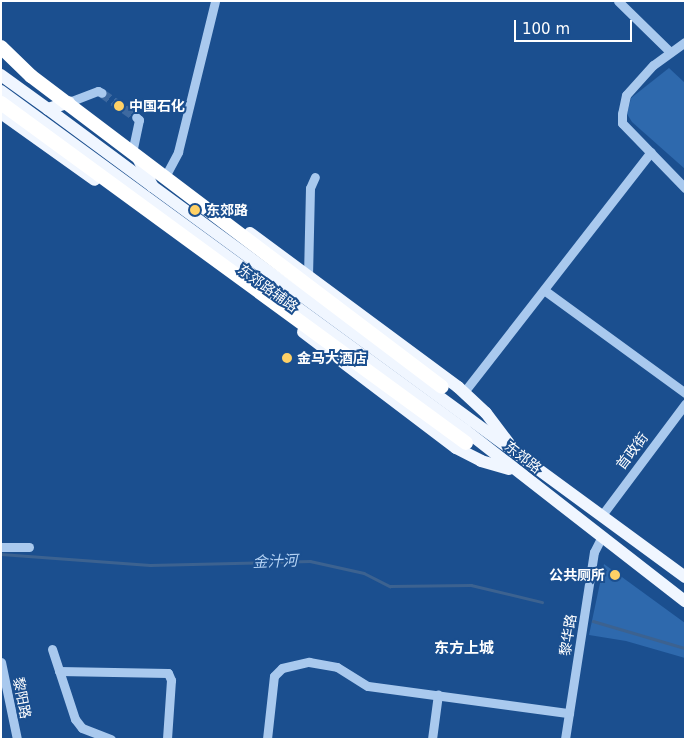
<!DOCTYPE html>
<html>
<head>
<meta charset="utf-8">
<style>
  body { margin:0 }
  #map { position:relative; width:686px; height:740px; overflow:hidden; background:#1b4f8f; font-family:"DejaVu Sans","Noto Sans SC",sans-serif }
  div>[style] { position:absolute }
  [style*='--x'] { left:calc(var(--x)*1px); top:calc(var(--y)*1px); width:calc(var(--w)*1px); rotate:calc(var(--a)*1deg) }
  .green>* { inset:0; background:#2e69ad }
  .stream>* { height:2.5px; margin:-1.25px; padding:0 1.25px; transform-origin:1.25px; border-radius:1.25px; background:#3c6290 }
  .minor-tunnel>* { height:9px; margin-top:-4.5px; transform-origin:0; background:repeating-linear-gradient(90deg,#3d69a0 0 9px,transparent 0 13.5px) }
  .minor>* { height:9px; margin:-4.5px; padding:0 4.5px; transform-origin:4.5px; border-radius:4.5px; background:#a9c9ee }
  .major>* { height:12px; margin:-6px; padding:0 6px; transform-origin:6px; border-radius:6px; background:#f0f6ff }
  .major-bridge>* { height:12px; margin:-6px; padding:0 6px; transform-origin:6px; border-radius:6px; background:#f0f6ff }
  .highway-bridge>* { height:14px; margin:-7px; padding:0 7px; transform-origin:7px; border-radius:7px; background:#fff }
  .dots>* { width:14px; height:14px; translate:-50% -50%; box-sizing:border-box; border:2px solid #1b4f8f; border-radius:50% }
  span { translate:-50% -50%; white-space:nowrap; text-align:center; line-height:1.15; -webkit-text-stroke:4px #1b4f8f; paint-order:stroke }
  .poi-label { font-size:14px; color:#fff; font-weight:700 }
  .left { translate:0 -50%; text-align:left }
  .right { translate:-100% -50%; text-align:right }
  .street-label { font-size:14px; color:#fff }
  .water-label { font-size:15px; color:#b5d3f5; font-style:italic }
  .neighbourhood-label { font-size:15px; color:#fff; font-weight:700 }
  .frame { position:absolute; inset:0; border:2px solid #fff; pointer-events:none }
  .scale { position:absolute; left:514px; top:20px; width:118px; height:22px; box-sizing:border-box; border:2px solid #fff; border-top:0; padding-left:6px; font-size:15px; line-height:18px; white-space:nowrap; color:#fff; -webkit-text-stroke:4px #1b4f8f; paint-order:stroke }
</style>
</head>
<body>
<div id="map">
  <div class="green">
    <i style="clip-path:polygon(669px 68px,685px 83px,685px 169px,632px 122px,627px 114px,631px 98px)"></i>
    <i style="clip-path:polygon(604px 564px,685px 623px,685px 658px,626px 641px,589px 635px)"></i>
  </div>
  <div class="stream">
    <i style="--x:1;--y:554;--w:149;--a:4.2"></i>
    <i style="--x:150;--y:565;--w:160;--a:-1.4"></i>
    <i style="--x:310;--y:561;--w:55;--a:12.5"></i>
    <i style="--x:364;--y:573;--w:29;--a:27"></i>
    <i style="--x:390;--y:586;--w:81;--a:-0.7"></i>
    <i style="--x:471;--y:585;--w:73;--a:13.5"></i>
    <i style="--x:593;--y:621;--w:96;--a:16.4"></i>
  </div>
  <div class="minor-tunnel">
    <i style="--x:102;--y:93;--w:42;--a:35.2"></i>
  </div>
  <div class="minor">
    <i style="--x:618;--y:1;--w:73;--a:44.4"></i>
    <i style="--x:685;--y:42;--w:39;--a:144"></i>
    <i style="--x:653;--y:65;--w:40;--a:132"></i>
    <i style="--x:626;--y:95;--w:19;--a:102"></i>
    <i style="--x:622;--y:114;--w:9;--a:90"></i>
    <i style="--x:622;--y:123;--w:91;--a:45.9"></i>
    <i style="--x:69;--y:102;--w:31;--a:-21"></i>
    <i style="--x:98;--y:91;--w:4;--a:27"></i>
    <i style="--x:133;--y:148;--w:29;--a:-78"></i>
    <i style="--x:139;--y:120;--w:4;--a:-135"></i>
    <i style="--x:167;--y:173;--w:24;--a:-62"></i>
    <i style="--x:178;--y:152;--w:155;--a:-76.2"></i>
    <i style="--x:308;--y:276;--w:88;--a:-88.7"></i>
    <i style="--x:310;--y:188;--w:12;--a:-66"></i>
    <i style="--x:544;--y:290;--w:175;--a:36.1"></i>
    <i style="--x:464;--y:392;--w:304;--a:-52.1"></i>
    <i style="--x:602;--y:515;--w:139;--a:-53.2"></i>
    <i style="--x:1;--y:547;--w:28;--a:0"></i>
    <i style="--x:52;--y:649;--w:74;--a:71.8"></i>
    <i style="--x:75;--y:719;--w:11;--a:52"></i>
    <i style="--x:82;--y:728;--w:31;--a:21"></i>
    <i style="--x:1;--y:662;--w:79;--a:78.3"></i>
    <i style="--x:59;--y:671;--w:109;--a:1.1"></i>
    <i style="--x:168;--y:673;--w:8;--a:67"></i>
    <i style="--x:171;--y:680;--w:59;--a:93.9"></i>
    <i style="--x:267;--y:739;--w:63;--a:-83.7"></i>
    <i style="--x:274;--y:676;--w:11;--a:-45"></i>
    <i style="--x:282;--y:668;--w:28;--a:-13"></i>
    <i style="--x:309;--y:662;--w:28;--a:10"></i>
    <i style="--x:337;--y:667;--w:36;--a:32"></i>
    <i style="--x:368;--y:686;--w:203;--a:7.7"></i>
    <i style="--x:432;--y:739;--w:45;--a:-82.4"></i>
    <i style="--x:565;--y:739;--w:189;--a:-81.2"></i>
    <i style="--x:594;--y:552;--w:18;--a:-63"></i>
  </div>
  <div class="major">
    <i style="--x:1;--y:75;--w:58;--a:35.9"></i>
    <i style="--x:48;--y:109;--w:22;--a:-18"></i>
    <i style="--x:1;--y:91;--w:575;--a:36.15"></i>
    <i style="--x:465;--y:430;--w:279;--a:37.9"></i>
    <i style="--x:1;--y:113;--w:115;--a:35.5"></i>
    <i style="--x:137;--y:156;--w:34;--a:63"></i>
    <i style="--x:152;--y:186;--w:661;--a:36.26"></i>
    <i style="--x:250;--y:233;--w:259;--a:36.5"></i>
    <i style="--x:458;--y:387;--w:38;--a:43"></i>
    <i style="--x:486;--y:413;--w:38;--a:53"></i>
    <i style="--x:303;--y:332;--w:192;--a:37.2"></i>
    <i style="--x:456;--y:448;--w:28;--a:27"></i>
    <i style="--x:481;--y:461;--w:29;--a:16"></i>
  </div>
  <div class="major-bridge">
    <i style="--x:48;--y:109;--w:129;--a:36.5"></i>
  </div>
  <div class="highway-bridge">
    <i style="--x:1;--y:47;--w:42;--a:44"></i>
    <i style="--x:31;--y:76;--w:515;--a:37.11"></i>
    <i style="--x:1;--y:103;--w:576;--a:36.17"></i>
  </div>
  <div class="dots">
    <i style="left:119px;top:106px;background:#ffd166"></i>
    <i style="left:195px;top:210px;background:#ffd166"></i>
    <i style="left:287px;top:358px;background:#ffd166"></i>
    <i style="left:615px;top:575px;background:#ffd166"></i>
  </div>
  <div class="poi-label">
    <span class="left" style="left:129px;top:106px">中国石化</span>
    <span class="left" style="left:206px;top:210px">东郊路</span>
    <span class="left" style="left:297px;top:358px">金马大酒店</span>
    <span class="right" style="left:605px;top:575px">公共厕所</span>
  </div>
  <div class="street-label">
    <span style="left:268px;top:288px;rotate:36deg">东郊路辅路</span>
    <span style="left:632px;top:451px;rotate:-53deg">首政街</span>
    <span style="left:523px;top:457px;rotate:38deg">东郊路</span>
    <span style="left:568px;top:635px;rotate:-81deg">黎华路</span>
    <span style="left:22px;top:698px;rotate:79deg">黎阳路</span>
  </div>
  <div class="water-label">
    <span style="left:275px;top:562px;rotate:-2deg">金汁河</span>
  </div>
  <div class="neighbourhood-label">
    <span style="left:464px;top:649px">东方上城</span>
  </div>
  <div class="frame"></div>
  <div class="scale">100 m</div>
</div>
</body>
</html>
